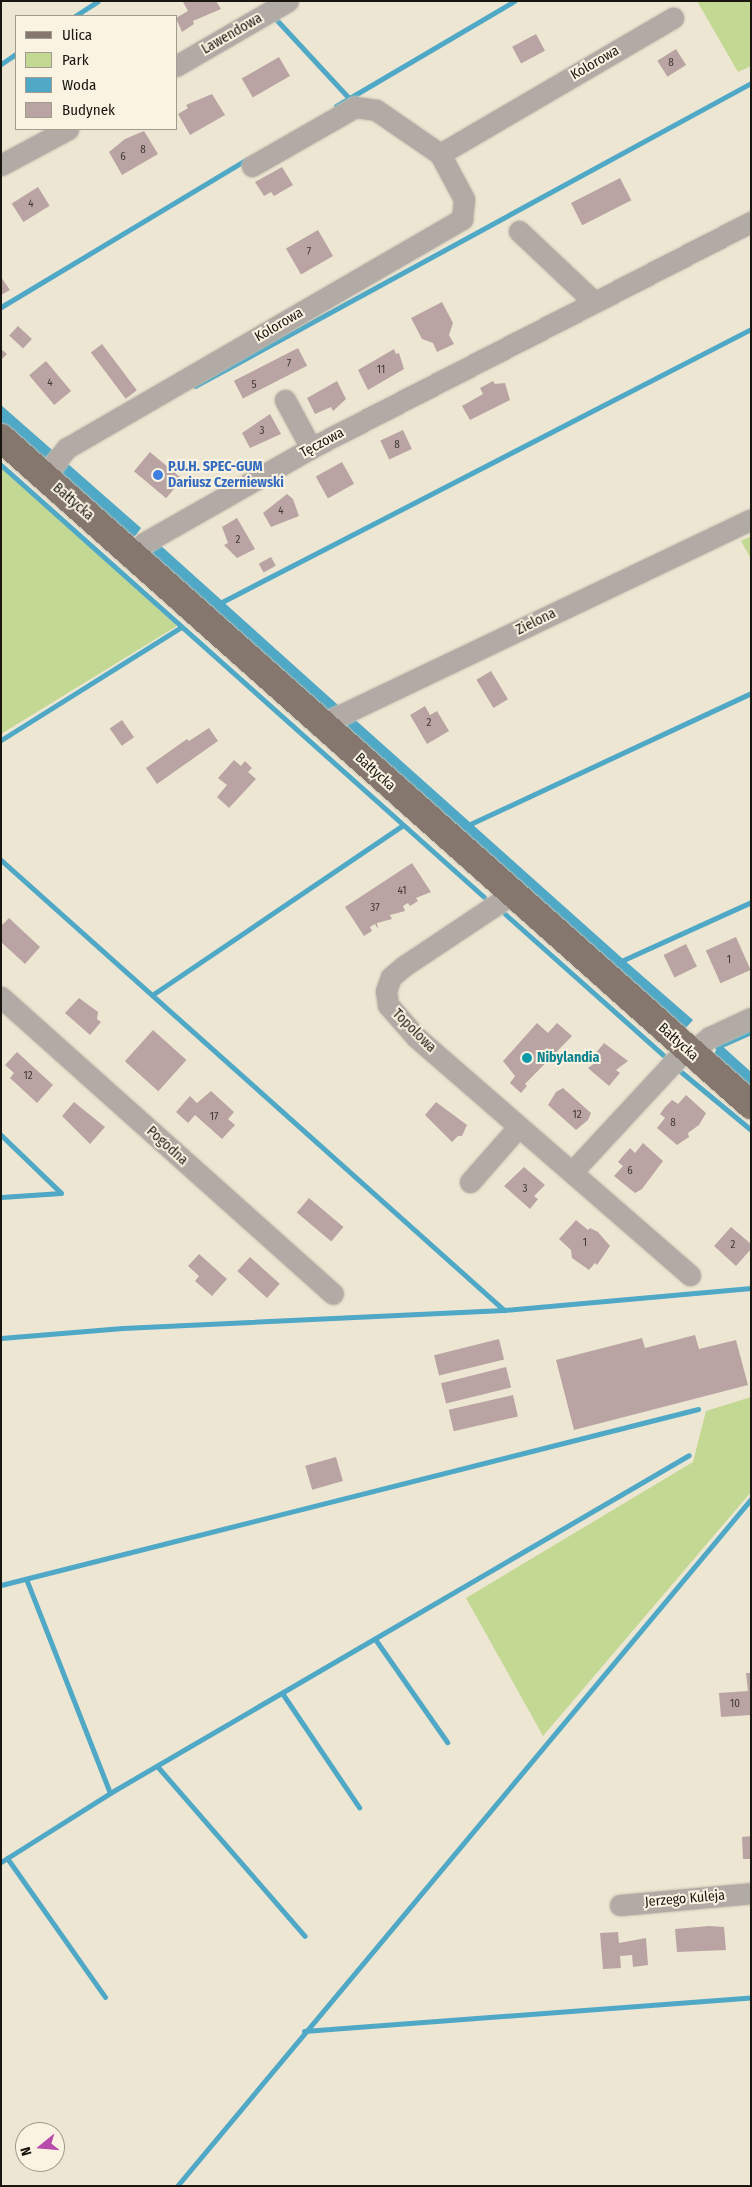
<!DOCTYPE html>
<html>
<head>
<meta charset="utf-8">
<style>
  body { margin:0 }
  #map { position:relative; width:752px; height:2187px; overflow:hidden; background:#ede6d3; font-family:"Fira Sans Condensed",sans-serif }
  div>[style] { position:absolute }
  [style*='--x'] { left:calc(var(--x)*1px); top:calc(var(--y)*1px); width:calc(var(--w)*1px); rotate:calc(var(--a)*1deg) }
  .green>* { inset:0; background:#c3d893 }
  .water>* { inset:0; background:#4ea8c6 }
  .stream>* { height:5px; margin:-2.5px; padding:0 2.5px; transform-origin:2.5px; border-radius:2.5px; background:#4ea8c6 }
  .building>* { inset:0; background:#baa4a3; transform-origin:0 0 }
  .roads { filter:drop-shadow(0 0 1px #c7c1b0) drop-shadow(0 0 1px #c7c1b0) }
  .minor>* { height:21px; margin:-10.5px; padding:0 10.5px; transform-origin:10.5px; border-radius:10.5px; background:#b2aaa5 }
  .major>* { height:28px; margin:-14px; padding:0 14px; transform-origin:14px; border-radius:14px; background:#85776e }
  .dots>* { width:14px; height:14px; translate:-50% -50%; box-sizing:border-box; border:2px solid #faf3e1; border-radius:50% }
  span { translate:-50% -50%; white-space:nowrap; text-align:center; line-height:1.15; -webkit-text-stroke:4px #faf3e1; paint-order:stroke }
  .number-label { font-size:11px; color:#413a35 }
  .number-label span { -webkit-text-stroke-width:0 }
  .street-label { font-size:14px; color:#191610 }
  .shop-label { font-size:14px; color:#366cbe; font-weight:700 }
  .left { translate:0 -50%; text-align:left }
  .culture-label { font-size:14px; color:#0d838f; font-weight:700 }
  .frame { position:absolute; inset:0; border:2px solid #191610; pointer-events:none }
  .legend { position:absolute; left:15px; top:15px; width:162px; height:115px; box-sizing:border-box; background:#faf3e1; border:1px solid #a09b8d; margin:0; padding:6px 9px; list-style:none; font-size:15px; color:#191610 }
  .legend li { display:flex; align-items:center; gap:10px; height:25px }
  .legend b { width:25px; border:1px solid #a09b8d }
  .north { position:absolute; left:15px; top:2122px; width:50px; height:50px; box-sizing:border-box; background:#faf3e1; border:1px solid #a09b8d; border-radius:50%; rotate:253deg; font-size:14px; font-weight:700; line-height:20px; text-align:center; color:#191610 }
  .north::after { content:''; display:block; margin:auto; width:18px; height:22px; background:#b84cac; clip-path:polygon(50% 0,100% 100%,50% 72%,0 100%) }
</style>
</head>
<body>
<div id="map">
  <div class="green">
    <i style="clip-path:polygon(697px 1px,751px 1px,751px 66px,738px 72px)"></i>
    <i style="clip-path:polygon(1px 468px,177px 626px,1px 734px)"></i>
    <i style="clip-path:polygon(751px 536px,751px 559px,741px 541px)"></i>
    <i style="clip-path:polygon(751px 1397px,751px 1492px,543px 1736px,466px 1598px,693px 1462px,706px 1411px)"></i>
  </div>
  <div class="water">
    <i style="clip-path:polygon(1px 405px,141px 528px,136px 535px,130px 539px,1px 422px)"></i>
    <i style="clip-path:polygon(159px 544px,338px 705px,331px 713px,149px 556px)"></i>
    <i style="clip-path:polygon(351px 716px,623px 959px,693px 1020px,683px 1031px,339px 728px)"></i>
    <i style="clip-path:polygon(720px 1044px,751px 1072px,751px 1089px,712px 1057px)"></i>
  </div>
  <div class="stream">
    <i style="--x:75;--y:16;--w:27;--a:-33"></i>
    <i style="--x:273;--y:16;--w:112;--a:47.2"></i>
    <i style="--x:1;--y:64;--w:18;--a:-34"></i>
    <i style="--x:336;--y:106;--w:207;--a:-30.5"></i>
    <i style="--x:1;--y:307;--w:287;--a:-31"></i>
    <i style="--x:195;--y:386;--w:633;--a:-28.59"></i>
    <i style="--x:1;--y:465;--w:648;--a:41.81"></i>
    <i style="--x:218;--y:604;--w:600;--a:-27.29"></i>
    <i style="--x:1;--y:740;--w:213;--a:-32.1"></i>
    <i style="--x:466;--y:826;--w:315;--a:-25"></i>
    <i style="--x:1;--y:860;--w:675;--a:41.82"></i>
    <i style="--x:505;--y:914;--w:212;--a:41.7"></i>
    <i style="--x:619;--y:962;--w:145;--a:-24.4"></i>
    <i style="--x:152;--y:995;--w:303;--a:-34.1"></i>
    <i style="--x:717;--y:1047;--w:37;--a:-24"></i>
    <i style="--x:680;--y:1071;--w:92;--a:39.7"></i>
    <i style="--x:1;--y:1135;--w:83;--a:44"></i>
    <i style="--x:61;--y:1193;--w:60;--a:176.2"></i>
    <i style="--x:1;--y:1338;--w:122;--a:-4.7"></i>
    <i style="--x:123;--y:1328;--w:381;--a:-2.7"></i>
    <i style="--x:504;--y:1310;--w:248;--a:-5.1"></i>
    <i style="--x:1;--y:1585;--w:719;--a:-14.17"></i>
    <i style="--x:375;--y:1639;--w:126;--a:55"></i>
    <i style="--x:282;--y:1693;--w:138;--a:56"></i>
    <i style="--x:157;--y:1766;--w:225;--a:49"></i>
    <i style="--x:110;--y:1793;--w:670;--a:-30.27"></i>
    <i style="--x:7;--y:1858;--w:170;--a:54.8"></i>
    <i style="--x:1;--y:1862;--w:129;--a:-32.3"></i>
    <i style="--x:110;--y:1793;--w:230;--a:-111.4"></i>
    <i style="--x:304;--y:2031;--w:448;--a:-4.3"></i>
    <i style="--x:177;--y:2186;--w:895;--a:-50.12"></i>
  </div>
  <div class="building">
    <i style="clip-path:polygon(216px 1px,221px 9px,193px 21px,194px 24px,182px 32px,176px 18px,188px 11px,183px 2px)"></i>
    <i style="left:536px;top:34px;width:19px;height:27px;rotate:62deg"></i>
    <i style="left:676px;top:49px;width:19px;height:22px;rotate:58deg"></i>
    <i style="left:279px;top:57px;width:22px;height:43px;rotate:60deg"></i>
    <i style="clip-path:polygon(212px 94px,225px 115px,190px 135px,178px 114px,188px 108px,186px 105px)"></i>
    <i style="clip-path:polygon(144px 131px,158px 154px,122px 175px,109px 152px,125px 139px)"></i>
    <i style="clip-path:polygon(282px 167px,293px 185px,274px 196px,271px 192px,264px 196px,255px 182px)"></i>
    <i style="left:620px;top:178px;width:25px;height:55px;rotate:63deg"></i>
    <i style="left:38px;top:187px;width:22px;height:31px;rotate:58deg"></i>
    <i style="left:318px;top:230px;width:30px;height:37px;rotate:60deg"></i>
    <i style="clip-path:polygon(1px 277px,10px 290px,1px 295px)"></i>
    <i style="clip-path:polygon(442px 302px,453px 323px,449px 335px,454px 344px,437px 352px,433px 343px,422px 339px,411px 318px)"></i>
    <i style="left:18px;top:326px;width:19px;height:13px;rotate:43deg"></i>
    <i style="left:102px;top:344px;width:58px;height:14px;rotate:53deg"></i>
    <i style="left:298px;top:348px;width:20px;height:72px;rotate:63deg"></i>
    <i style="clip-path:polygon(1px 349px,7px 354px,1px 360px)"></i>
    <i style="clip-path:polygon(394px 349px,396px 354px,399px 353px,404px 369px,368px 390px,358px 370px)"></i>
    <i style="left:46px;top:361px;width:39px;height:22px;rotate:50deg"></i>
    <i style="clip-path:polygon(337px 381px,346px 399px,333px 411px,331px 407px,315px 414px,307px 398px)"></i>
    <i style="clip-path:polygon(493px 381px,495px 384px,505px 383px,510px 400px,470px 420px,462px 406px,483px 394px,480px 388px)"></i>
    <i style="clip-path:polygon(270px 414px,281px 434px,250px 448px,242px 433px)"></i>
    <i style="left:403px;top:430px;width:21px;height:25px;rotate:65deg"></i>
    <i style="left:150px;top:452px;width:42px;height:25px;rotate:40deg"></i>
    <i style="left:342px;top:462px;width:25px;height:30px;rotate:61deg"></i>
    <i style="clip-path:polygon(287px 494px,293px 499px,299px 516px,271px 527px,263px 513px)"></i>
    <i style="clip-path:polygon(237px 518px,255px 549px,237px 558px,224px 545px,228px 543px,222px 527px)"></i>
    <i style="left:271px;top:557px;width:10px;height:14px;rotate:61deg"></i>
    <i style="left:491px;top:671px;width:33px;height:17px;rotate:59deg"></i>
    <i style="clip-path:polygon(425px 706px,430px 715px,437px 711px,449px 731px,427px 744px,410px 715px)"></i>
    <i style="left:122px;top:720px;width:21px;height:15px;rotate:55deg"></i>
    <i style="clip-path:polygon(209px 728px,218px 741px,157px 784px,146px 768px,187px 739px,189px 741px)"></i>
    <i style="clip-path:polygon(234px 760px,241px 766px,245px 761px,252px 768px,248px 772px,256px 779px,229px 808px,217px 797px,227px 785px,218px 778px)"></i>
    <i style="clip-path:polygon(412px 863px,431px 892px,416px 898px,418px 901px,410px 906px,408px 903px,403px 906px,405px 911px,390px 915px,392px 919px,377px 923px,378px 929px,375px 924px,370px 927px,372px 931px,364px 936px,345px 907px)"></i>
    <i style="clip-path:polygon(9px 918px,40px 947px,25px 964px,1px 942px,1px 926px)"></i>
    <i style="left:736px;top:937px;width:36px;height:33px;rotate:66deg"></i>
    <i style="left:686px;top:944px;width:25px;height:25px;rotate:64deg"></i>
    <i style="clip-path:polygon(79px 998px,98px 1012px,97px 1019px,101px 1022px,90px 1035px,65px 1013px)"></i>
    <i style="clip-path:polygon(537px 1023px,548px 1033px,557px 1023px,572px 1036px,525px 1084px,527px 1086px,521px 1093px,510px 1083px,515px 1076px,503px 1061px)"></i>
    <i style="left:153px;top:1030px;width:45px;height:42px;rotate:42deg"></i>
    <i style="clip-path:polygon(604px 1043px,628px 1061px,616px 1070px,620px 1073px,609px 1086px,588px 1068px,600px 1059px,595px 1054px)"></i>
    <i style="clip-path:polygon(17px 1052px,53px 1085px,37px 1103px,10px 1078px,14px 1073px,5px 1065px)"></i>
    <i style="clip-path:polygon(563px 1088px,591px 1113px,588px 1120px,576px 1130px,548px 1105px,556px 1092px)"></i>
    <i style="clip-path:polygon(211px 1091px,234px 1112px,228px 1119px,235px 1125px,222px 1139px,195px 1115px,188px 1123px,176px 1112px,190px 1096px,197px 1103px)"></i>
    <i style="clip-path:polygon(686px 1095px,706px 1113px,699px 1125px,688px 1133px,689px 1137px,677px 1145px,657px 1128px,665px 1118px,660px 1114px,665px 1107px,672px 1100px,678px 1104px)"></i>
    <i style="clip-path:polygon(74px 1102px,105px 1127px,90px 1144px,62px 1116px)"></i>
    <i style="clip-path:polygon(436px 1102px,467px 1125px,462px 1136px,458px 1136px,452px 1142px,425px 1115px)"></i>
    <i style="clip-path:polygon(643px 1143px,663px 1161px,642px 1189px,635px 1193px,614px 1176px,623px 1166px,618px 1162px,623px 1156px,630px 1148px,635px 1153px)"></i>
    <i style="clip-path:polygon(524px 1167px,545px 1185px,534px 1196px,538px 1199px,530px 1209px,504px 1186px)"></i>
    <i style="left:309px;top:1198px;width:45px;height:19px;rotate:40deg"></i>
    <i style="clip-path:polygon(576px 1220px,588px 1230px,590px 1228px,598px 1232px,610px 1246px,597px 1265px,595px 1263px,589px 1270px,572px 1258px,571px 1250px,559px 1239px)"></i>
    <i style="clip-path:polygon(731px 1227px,751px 1244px,751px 1249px,736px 1266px,714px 1246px)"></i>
    <i style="clip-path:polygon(199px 1254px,227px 1279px,212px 1296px,195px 1281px,199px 1276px,188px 1266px)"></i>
    <i style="left:250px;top:1257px;width:40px;height:19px;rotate:42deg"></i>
    <i style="clip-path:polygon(695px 1335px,699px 1349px,736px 1340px,748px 1385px,574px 1430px,556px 1360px,642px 1338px,645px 1348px)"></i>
    <i style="left:499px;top:1339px;width:21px;height:67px;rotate:76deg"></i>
    <i style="left:506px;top:1367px;width:21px;height:67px;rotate:76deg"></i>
    <i style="left:513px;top:1395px;width:22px;height:66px;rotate:77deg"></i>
    <i style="left:336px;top:1457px;width:25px;height:32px;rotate:74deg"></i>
    <i style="clip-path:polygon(746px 1673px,751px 1673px,751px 1715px,721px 1717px,719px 1693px,748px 1691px)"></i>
    <i style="clip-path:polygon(751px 1836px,751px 1859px,743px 1859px,742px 1837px)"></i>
    <i style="clip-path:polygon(709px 1926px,724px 1927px,726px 1950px,677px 1952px,675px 1929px)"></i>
    <i style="clip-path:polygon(618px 1932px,619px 1943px,646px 1938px,648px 1965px,633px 1967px,632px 1955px,620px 1956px,621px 1968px,603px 1969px,600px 1933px)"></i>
  </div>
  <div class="roads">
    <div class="minor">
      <i style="--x:176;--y:66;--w:129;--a:-30.1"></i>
      <i style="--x:1;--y:165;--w:76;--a:-28.2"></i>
      <i style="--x:252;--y:166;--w:119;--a:-29.8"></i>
      <i style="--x:355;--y:107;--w:21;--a:8"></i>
      <i style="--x:376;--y:110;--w:78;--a:34.5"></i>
      <i style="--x:519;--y:231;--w:103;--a:43.4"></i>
      <i style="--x:285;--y:400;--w:55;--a:61.6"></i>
      <i style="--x:44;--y:477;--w:37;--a:-52"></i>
      <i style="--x:67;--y:448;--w:457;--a:-30.1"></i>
      <i style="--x:462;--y:219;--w:20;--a:-84"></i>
      <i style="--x:464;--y:199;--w:51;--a:-118.1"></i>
      <i style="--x:440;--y:154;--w:270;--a:-30.3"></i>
      <i style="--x:135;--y:556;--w:16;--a:-55"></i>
      <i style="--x:144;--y:543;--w:192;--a:-29.6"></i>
      <i style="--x:311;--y:448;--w:495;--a:-27.2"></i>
      <i style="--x:322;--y:724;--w:475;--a:-25.5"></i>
      <i style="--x:512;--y:894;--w:130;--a:146.3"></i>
      <i style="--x:404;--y:966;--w:17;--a:140"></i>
      <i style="--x:391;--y:977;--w:15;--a:110"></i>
      <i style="--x:386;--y:991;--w:14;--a:82"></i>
      <i style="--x:388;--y:1005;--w:43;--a:48.8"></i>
      <i style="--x:416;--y:1037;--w:363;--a:41"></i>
      <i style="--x:1;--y:997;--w:445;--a:41.8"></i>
      <i style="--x:690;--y:1053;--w:26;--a:-39"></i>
      <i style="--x:710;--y:1037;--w:45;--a:-24.9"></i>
      <i style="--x:572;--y:1172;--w:168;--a:-47.2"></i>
      <i style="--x:470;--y:1182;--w:74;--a:-48.8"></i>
      <i style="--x:620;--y:1905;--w:132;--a:-5.2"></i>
    </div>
    <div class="major">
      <i style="--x:1;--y:438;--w:1004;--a:41.65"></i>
    </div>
  </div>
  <div class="dots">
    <i style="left:158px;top:475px;background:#3f7fe0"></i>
    <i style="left:527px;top:1058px;background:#0f9aa8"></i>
  </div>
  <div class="number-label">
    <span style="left:671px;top:63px">8</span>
    <span style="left:143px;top:150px">8</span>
    <span style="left:123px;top:157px">6</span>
    <span style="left:31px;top:204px">4</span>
    <span style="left:309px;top:252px">7</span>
    <span style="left:289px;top:364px">7</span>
    <span style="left:381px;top:370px">11</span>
    <span style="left:50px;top:383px">4</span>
    <span style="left:254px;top:385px">5</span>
    <span style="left:262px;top:431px">3</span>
    <span style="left:397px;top:445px">8</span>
    <span style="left:281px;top:511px">4</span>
    <span style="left:238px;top:540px">2</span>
    <span style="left:429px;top:723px">2</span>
    <span style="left:402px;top:891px">41</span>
    <span style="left:375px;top:908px">37</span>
    <span style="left:729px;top:960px">1</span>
    <span style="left:28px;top:1076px">12</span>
    <span style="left:577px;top:1115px">12</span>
    <span style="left:214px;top:1117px">17</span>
    <span style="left:673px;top:1123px">8</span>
    <span style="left:630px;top:1171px">6</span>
    <span style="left:525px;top:1189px">3</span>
    <span style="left:585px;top:1243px">1</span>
    <span style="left:733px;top:1245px">2</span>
    <span style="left:735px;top:1704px">10</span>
  </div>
  <div class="street-label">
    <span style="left:232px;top:34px;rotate:-30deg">Lawendowa</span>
    <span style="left:595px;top:63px;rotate:-30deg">Kolorowa</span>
    <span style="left:279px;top:325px;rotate:-30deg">Kolorowa</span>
    <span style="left:322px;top:443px;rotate:-28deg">Tęczowa</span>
    <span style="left:73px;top:502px;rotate:41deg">Bałtycka</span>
    <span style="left:536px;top:622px;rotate:-26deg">Zielona</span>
    <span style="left:375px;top:772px;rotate:42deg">Bałtycka</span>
    <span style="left:414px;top:1031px;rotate:45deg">Topolowa</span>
    <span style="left:678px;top:1042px;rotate:42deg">Bałtycka</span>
    <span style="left:167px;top:1146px;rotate:42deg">Pogodna</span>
    <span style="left:685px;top:1899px;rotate:-5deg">Jerzego Kuleja</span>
  </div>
  <div class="shop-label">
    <span class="left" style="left:168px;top:475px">P.U.H. SPEC-GUM<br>Dariusz Czerniewski</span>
  </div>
  <div class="culture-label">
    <span class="left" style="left:537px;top:1058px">Nibylandia</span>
  </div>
  <div class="frame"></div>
  <ul class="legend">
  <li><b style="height:6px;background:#85776e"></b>Ulica</li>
  <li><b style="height:14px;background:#c3d893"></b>Park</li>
  <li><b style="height:14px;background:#4ea8c6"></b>Woda</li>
  <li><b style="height:14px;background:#baa4a3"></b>Budynek</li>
  </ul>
  <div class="north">N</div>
</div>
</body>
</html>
